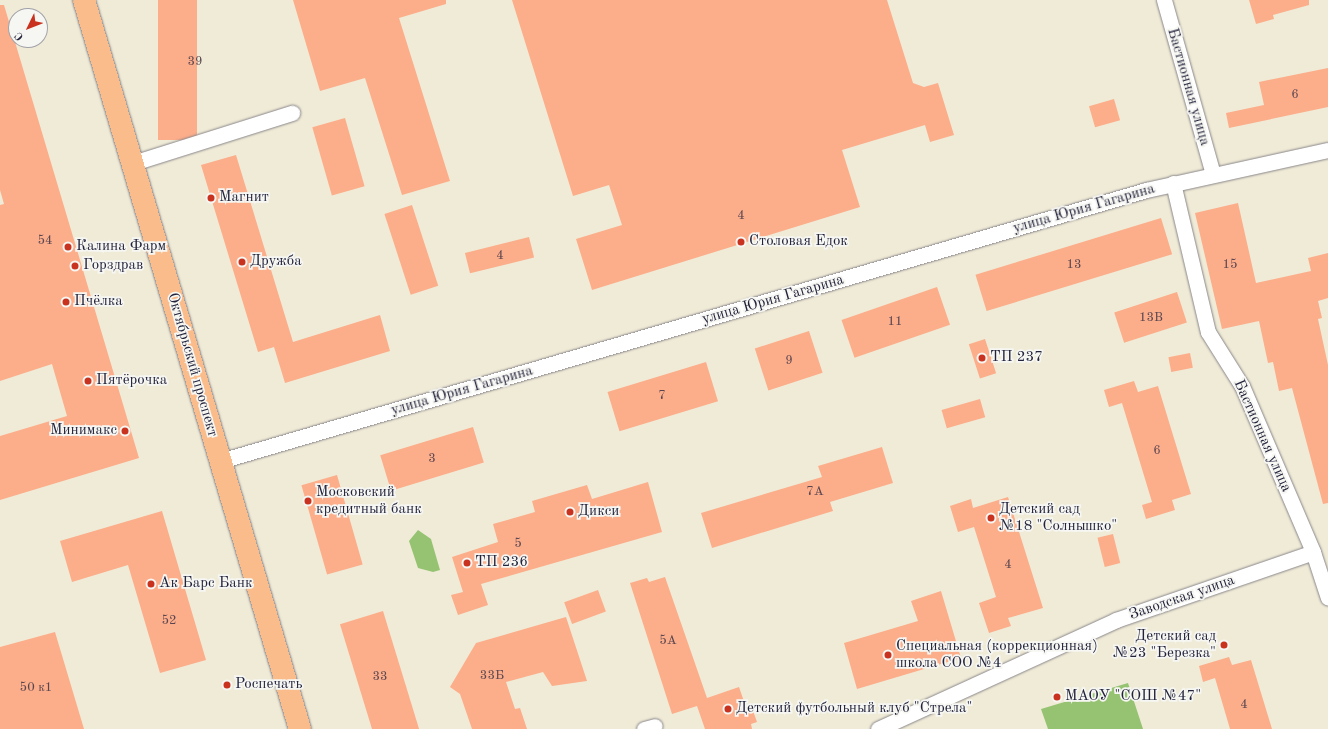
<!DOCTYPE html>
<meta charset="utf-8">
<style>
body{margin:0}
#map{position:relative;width:1328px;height:729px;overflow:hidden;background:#f0ebd7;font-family:"Old Standard TT",serif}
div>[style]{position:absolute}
.green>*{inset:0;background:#95c372}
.building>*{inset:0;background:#fcad8a;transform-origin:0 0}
.roads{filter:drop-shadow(0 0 1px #898689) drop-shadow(0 0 1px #898689)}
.street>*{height:15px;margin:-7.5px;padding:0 7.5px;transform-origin:7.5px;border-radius:7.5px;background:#fff}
.primary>*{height:22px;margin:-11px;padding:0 11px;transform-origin:11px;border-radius:11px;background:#fabc8b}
.dots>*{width:11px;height:11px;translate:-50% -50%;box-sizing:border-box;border:2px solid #f6f6f2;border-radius:50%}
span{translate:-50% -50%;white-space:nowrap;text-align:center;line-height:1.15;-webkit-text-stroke:3.5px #f6f6f2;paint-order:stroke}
.number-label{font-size:13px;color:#58454f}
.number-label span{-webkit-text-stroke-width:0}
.street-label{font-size:15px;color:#22223b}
.poi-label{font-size:15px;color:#22223b}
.left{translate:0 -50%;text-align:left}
.right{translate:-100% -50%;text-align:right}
.north{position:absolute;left:8px;top:8px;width:40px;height:40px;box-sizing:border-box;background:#f6f6f2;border:1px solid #a1a1a9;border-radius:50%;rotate:227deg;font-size:11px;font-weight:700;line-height:16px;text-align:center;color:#22223b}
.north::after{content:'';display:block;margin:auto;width:14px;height:18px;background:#c8321e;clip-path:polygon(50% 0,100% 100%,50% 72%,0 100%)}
</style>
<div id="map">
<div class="green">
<div style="clip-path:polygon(418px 530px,431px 539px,440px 570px,433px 572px,418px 568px,409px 541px)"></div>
<div style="clip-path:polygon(1128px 683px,1143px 729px,1048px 729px,1041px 709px)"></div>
</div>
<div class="building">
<div style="left:158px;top:0;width:39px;height:140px"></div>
<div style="clip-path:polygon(293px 0,446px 0,446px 4px,399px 18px,450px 181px,402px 195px,365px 78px,320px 91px)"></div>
<div style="clip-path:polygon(512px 0,887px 0,913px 83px,924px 87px,938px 83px,954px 135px,930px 142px,925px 125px,842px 150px,860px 207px,592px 290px,576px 239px,622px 225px,609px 185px,573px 196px)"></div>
<div style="clip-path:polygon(1249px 0,1309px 0,1309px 5px,1273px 15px,1274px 19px,1256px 24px)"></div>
<div style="clip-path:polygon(0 5px,4px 5px,139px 458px,0 500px,0 436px,67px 416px,52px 364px,0 381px,0 205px,4px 204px,0 190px)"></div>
<div style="clip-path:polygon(1328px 68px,1328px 107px,1229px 128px,1226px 113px,1264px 105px,1259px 82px)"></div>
<div style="left:1114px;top:99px;width:22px;height:26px;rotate:74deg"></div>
<div style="left:345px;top:118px;width:71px;height:34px;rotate:74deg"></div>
<div style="clip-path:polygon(236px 155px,293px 342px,380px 315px,390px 351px,285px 383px,274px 347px,258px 352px,201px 165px)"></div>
<div style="clip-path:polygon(1238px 203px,1256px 283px,1311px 271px,1308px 258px,1328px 253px,1328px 298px,1318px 301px,1322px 318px,1318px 319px,1328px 365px,1328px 503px,1323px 504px,1292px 388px,1279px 391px,1273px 362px,1268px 363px,1259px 321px,1222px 329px,1195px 213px)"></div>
<div style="left:412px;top:205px;width:85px;height:29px;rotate:72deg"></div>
<div style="left:1161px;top:218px;width:38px;height:194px;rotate:73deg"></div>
<div style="left:529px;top:237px;width:21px;height:66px;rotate:76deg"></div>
<div style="left:937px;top:287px;width:40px;height:101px;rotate:71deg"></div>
<div style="left:1177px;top:292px;width:32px;height:66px;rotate:72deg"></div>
<div style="left:809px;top:331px;width:44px;height:57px;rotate:72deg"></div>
<div style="left:985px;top:339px;width:36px;height:17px;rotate:72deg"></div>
<div style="left:1190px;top:353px;width:15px;height:22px;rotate:79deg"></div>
<div style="left:706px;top:362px;width:41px;height:103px;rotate:73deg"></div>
<div style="clip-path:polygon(1134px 381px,1138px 392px,1158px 386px,1191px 494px,1172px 500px,1175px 510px,1146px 519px,1142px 505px,1152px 502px,1122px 403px,1109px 407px,1104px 390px)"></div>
<div style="left:980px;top:399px;width:19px;height:40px;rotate:74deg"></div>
<div style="left:473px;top:427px;width:37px;height:97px;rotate:73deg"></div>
<div style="clip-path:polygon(882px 447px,893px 483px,830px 502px,833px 511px,712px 548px,701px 513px,822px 477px,818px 466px)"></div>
<div style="left:337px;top:475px;width:93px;height:37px;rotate:74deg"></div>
<div style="clip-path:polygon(648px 482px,662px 532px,481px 584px,488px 605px,458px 615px,451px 595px,463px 592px,452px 557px,498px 542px,493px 524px,535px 512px,532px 501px,587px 485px,592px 499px)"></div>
<div style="clip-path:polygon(1008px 497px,1043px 608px,1008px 618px,1011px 626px,989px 633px,979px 603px,996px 597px,974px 527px,958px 532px,950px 506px,971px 499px,973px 508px)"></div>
<div style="clip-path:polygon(162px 511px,206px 660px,160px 673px,128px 565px,72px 582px,60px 541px)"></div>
<div style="left:1113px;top:534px;width:30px;height:16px;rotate:76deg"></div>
<div style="clip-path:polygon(665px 577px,707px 698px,739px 687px,747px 710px,752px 708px,757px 722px,751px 724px,752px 729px,705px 729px,697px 706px,672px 714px,630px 583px,647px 578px,649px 582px)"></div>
<div style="left:598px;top:590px;width:23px;height:36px;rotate:70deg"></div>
<div style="clip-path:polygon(941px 591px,961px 658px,857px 689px,844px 643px,918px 621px,911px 601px)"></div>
<div style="left:383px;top:611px;width:124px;height:45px;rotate:73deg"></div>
<div style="clip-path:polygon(566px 617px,587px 681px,552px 686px,543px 672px,506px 682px,515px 709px,520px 708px,527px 729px,472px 729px,460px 694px,450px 687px,476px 643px)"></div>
<div style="clip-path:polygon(55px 632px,84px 729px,0 729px,0 647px)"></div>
<div style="clip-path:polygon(1229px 657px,1232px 665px,1251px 660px,1272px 729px,1230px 729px,1215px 678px,1203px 682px,1199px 666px)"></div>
</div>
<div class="roads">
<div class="street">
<div style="left:1164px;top:0;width:181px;rotate:74.3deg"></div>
<div style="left:133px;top:163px;width:167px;rotate:-17.5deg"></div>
<div style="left:1173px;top:183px;width:153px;rotate:76.8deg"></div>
<div style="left:1208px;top:332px;width:64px;rotate:57.8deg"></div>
<div style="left:1242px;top:386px;width:181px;rotate:66.8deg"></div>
<div style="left:1313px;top:552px;width:48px;rotate:71.9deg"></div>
<div style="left:220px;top:461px;width:965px;rotate:-16.31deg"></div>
<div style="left:1146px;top:190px;width:186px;rotate:-12.4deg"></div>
<div style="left:644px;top:729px;width:11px;rotate:-15deg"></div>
<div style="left:878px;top:729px;width:262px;rotate:-24.6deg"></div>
<div style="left:1116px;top:620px;width:208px;rotate:-19deg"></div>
</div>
<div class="primary">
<div style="left:84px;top:0;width:760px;rotate:73.5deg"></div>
</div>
</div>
<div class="dots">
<div style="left:211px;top:198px;background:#c8321e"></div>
<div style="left:741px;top:242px;background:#c8321e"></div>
<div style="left:68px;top:247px;background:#c8321e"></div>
<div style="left:242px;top:262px;background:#c8321e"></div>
<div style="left:75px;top:266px;background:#c8321e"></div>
<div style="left:66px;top:302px;background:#c8321e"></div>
<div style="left:982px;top:358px;background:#c8321e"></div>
<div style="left:88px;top:381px;background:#c8321e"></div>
<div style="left:125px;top:431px;background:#c8321e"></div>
<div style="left:308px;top:501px;background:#c8321e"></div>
<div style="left:570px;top:512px;background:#c8321e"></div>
<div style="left:991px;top:518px;background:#c8321e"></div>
<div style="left:467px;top:563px;background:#c8321e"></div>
<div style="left:151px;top:584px;background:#c8321e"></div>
<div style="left:1224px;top:645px;background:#c8321e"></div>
<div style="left:888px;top:655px;background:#c8321e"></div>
<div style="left:227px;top:685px;background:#c8321e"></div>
<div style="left:1057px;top:697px;background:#c8321e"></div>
<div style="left:728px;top:709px;background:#c8321e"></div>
</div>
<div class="number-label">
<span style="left:195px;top:62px">39</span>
<span style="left:1295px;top:95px">6</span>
<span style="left:741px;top:216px">4</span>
<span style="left:45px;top:241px">54</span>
<span style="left:500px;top:256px">4</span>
<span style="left:1074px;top:265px">13</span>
<span style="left:1230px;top:265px">15</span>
<span style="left:1151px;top:318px">13В</span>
<span style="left:895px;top:322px">11</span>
<span style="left:789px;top:361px">9</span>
<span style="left:662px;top:396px">7</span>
<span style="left:1157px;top:451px">6</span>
<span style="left:432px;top:459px">3</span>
<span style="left:815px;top:492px">7А</span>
<span style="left:518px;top:544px">5</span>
<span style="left:1008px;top:565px">4</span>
<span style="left:169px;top:621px">52</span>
<span style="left:668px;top:641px">5А</span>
<span style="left:492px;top:676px">33Б</span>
<span style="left:380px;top:677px">33</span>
<span style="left:36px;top:688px">50 к1</span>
<span style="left:1244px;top:705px">4</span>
</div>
<div class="street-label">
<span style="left:1188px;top:87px;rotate:74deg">Бастионная улица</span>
<span style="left:1084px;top:209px;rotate:-16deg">улица Юрия Гагарина</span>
<span style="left:773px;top:300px;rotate:-16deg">улица Юрия Гагарина</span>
<span style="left:192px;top:365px;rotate:74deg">Октябрьский проспект</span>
<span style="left:462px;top:391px;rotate:-16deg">улица Юрия Гагарина</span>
<span style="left:1262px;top:436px;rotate:66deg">Бастионная улица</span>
<span style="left:1182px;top:598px;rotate:-19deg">Заводская улица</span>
</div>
<div class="poi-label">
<span class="left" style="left:219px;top:198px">Магнит</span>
<span class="left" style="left:749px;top:242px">Столовая Едок</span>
<span class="left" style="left:76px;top:247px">Калина Фарм</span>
<span class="left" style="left:250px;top:262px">Дружба</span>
<span class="left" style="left:83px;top:266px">Горздрав</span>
<span class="left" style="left:74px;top:302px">Пчёлка</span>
<span class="left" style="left:990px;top:358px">ТП 237</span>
<span class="left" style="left:96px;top:381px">Пятёрочка</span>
<span class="right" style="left:117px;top:431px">Минимакс</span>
<span class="left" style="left:316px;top:501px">Московский<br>кредитный банк</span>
<span class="left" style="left:999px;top:518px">Детский сад<br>№18 "Солнышко"</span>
<span class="left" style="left:578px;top:512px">Дикси</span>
<span class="left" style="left:475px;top:563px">ТП 236</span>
<span class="left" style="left:159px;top:584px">Ак Барс Банк</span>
<span class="right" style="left:1216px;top:645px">Детский сад<br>№23 "Березка"</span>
<span class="left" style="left:896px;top:655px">Специальная (коррекционная)<br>школа СОО №4</span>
<span class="left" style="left:235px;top:685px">Роспечать</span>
<span class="left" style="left:1065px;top:697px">МАОУ "СОШ №47"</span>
<span class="left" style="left:736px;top:709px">Детский футбольный клуб "Стрела"</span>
</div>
<div class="north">С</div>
</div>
